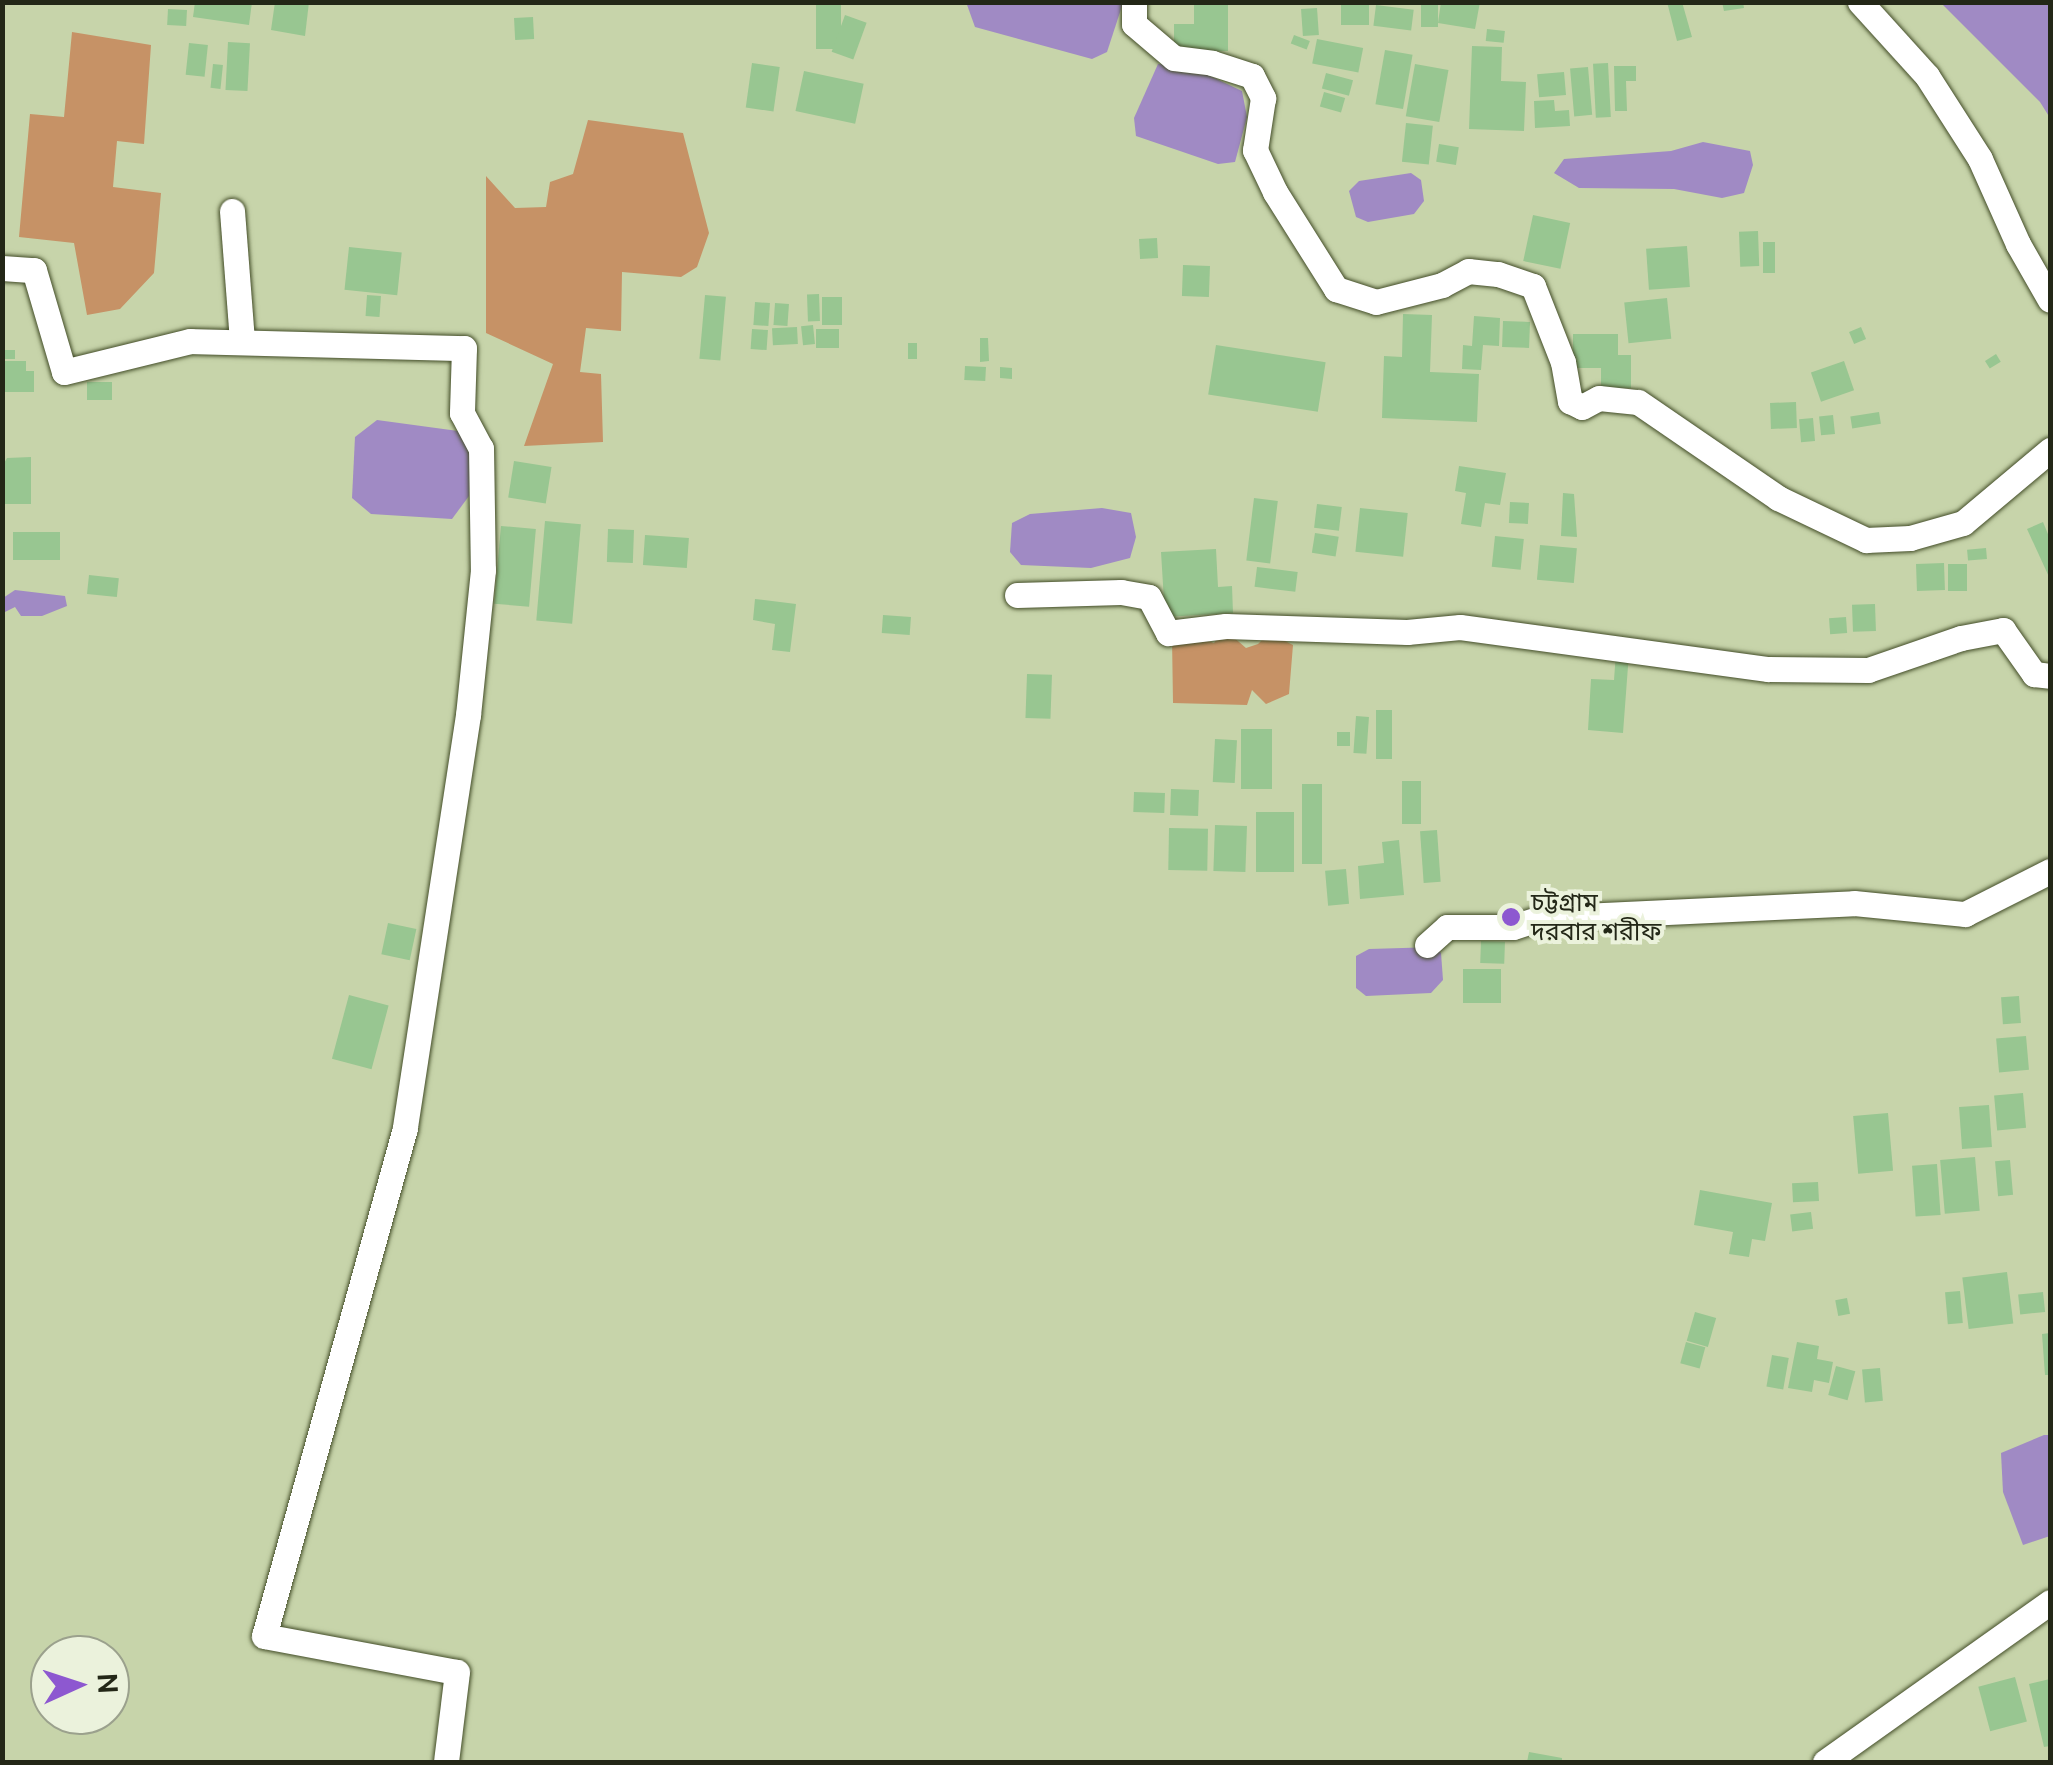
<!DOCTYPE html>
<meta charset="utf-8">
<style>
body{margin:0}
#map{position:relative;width:2053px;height:1765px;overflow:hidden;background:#c7d4aa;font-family:Ubuntu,"Noto Sans Bengali",sans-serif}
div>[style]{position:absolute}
.green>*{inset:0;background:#c69266}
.water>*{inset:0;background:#a08ac4}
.building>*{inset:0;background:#98c691;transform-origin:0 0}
.roads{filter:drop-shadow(0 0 2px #434d28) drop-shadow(0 0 2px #434d28)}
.minor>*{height:25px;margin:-12.5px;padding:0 12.5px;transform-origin:12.5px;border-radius:12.5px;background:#fff}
.dots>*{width:28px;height:28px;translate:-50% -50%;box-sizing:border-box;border:5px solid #ebf2dc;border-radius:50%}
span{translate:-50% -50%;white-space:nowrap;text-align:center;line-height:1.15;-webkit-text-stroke:8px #ebf2dc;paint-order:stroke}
.poi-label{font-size:25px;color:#232717}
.left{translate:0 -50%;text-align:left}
.frame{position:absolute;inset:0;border:5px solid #232717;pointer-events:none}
.north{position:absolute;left:30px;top:1635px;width:100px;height:100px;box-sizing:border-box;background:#ebf2dc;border:2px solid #9ba18d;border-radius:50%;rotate:87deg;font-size:28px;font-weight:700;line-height:40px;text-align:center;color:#232717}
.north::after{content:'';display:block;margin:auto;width:35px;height:45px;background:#8d58d0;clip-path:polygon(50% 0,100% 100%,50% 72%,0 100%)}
</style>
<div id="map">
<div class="green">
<div style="clip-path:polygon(72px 32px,151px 45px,144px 144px,117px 141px,113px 187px,161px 193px,154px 273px,120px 309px,87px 315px,74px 243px,19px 237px,30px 114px,64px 117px)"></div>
<div style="clip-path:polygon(588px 120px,683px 133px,709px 233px,697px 267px,681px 277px,622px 272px,621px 331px,586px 328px,580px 372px,601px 374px,603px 442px,524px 446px,553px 364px,486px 333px,486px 176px,515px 208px,546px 207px,550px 182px,573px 174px)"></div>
<div style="clip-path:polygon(1224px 629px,1246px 648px,1258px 644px,1269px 633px,1293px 645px,1289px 694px,1266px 704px,1252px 690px,1247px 705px,1173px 703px,1172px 638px,1196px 637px,1214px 643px)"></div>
</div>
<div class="water">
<div style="clip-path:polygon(966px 2px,1123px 3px,1107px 52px,1092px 59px,975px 27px)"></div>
<div style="clip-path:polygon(1941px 3px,2050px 3px,2050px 118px,2040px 102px)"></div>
<div style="clip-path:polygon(1158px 64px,1187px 65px,1242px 91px,1247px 117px,1235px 162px,1218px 164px,1136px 136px,1134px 118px)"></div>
<div style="clip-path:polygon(1703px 142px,1750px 151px,1753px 165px,1744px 193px,1722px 198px,1674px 189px,1579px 188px,1554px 173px,1564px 159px,1671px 151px)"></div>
<div style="clip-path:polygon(1411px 173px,1421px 180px,1424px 201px,1414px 214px,1368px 222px,1356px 217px,1349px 191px,1359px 181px)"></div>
<div style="clip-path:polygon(377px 420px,458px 431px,472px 448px,469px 496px,452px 519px,371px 514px,352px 498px,355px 437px)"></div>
<div style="clip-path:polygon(1102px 508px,1131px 513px,1136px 537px,1130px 558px,1091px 568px,1021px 565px,1010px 552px,1012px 523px,1030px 514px)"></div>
<div style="clip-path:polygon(15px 590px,65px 596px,67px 606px,42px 616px,21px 616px,15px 607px,3px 613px,3px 598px)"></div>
<div style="clip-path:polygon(1436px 947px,1441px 953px,1443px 980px,1431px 993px,1366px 996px,1356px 988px,1356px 956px,1369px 949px)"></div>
<div style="clip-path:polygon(2044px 1435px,2050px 1435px,2050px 1536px,2023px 1545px,2003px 1492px,2001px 1453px)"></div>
</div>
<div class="building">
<div style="clip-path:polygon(195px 2px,252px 2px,249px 25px,193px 17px)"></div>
<div style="clip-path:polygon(275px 2px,309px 2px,305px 36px,271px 30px)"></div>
<div style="left:816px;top:2px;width:25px;height:47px"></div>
<div style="clip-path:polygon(1194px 2px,1228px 2px,1228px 51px,1174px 52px,1174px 24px,1194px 24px)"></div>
<div style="left:1341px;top:2px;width:28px;height:23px"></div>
<div style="left:1421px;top:2px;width:17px;height:25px"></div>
<div style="clip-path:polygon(1441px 2px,1480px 2px,1475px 29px,1438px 23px)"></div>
<div style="clip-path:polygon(1667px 2px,1682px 2px,1692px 37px,1677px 41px)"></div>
<div style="clip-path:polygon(1722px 2px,1743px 2px,1744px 8px,1724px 11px)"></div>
<div style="left:1376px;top:5px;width:38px;height:21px;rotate:7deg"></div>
<div style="left:1317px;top:8px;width:27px;height:16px;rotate:86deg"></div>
<div style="left:168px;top:9px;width:19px;height:16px;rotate:3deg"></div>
<div style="left:845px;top:15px;width:23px;height:39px;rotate:20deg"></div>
<div style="left:533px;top:17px;width:22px;height:19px;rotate:87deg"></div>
<div style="left:1487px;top:29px;width:18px;height:12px;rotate:6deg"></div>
<div style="left:1294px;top:35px;width:17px;height:9px;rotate:21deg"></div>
<div style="left:1317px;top:39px;width:47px;height:25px;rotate:11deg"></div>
<div style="left:228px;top:42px;width:22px;height:48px;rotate:3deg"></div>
<div style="left:189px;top:43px;width:19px;height:32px;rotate:6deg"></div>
<div style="clip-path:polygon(1472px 46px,1502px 47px,1501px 81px,1526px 82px,1524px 131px,1469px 129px)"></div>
<div style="left:1385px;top:50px;width:28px;height:55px;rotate:10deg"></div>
<div style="left:752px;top:63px;width:28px;height:45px;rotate:8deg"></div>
<div style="left:1608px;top:63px;width:54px;height:15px;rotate:87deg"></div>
<div style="left:213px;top:64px;width:10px;height:24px;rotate:6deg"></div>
<div style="left:1415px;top:64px;width:34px;height:53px;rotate:10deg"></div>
<div style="clip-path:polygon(1614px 66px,1636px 66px,1636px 81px,1626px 81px,1627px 111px,1615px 111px)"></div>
<div style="left:1588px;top:67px;width:48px;height:18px;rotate:85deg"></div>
<div style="left:804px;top:71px;width:61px;height:41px;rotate:12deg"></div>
<div style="left:1564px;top:72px;width:23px;height:27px;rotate:85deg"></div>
<div style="left:1326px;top:73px;width:28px;height:16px;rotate:15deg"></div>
<div style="left:1324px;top:92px;width:22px;height:15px;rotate:16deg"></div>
<div style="clip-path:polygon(1554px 100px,1555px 111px,1569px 110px,1570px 126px,1535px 128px,1534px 101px)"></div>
<div style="left:1406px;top:123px;width:27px;height:39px;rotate:6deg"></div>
<div style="left:1439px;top:144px;width:20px;height:18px;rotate:9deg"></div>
<div style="left:1533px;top:215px;width:38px;height:47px;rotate:12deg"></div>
<div style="left:1758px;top:231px;width:35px;height:19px;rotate:88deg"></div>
<div style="left:1157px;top:238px;width:20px;height:18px;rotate:87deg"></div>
<div style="left:1763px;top:242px;width:12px;height:31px"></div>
<div style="left:1687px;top:246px;width:41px;height:41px;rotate:86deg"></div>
<div style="left:349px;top:247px;width:53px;height:43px;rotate:6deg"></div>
<div style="left:1183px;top:265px;width:27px;height:31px;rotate:2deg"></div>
<div style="left:819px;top:294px;width:27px;height:12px;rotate:88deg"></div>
<div style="left:367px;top:295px;width:14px;height:21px;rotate:4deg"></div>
<div style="left:705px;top:295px;width:21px;height:64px;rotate:5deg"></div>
<div style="left:842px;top:297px;width:28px;height:20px;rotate:90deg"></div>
<div style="left:1667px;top:298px;width:41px;height:43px;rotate:84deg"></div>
<div style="left:755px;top:302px;width:15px;height:23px;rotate:4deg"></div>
<div style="left:775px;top:303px;width:14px;height:22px;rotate:4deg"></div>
<div style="clip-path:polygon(1403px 314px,1432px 315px,1430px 372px,1479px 374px,1477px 422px,1382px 418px,1384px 356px,1402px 357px)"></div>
<div style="clip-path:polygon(1474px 316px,1500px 318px,1499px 346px,1483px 345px,1481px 370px,1462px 369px,1463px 345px,1472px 346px)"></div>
<div style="left:1503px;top:321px;width:27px;height:26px;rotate:2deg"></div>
<div style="left:813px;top:325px;width:19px;height:12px;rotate:84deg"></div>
<div style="left:797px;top:327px;width:17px;height:25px;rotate:87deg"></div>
<div style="left:1861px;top:327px;width:13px;height:13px;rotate:67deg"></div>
<div style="left:752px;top:329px;width:16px;height:20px;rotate:4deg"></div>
<div style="left:816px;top:329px;width:23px;height:19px"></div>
<div style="clip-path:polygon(1573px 334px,1618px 334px,1618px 355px,1631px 355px,1631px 388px,1601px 388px,1601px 368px,1573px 368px)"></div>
<div style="clip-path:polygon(980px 338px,988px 338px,989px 361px,980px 362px)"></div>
<div style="left:908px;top:343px;width:9px;height:16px"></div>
<div style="left:1216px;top:345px;width:111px;height:50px;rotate:9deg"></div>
<div style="left:2px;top:350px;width:13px;height:9px"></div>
<div style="left:1996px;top:354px;width:9px;height:13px;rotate:58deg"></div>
<div style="clip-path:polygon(2px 361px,26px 361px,26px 371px,34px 371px,34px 392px,2px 392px)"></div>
<div style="left:1844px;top:361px;width:31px;height:35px;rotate:71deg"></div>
<div style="left:965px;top:366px;width:21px;height:14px;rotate:3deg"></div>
<div style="clip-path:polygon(1000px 367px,1012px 368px,1012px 379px,1000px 378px)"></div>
<div style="left:87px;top:382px;width:25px;height:18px"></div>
<div style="left:1796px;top:402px;width:26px;height:26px;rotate:88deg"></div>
<div style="left:1879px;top:412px;width:12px;height:29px;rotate:81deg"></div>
<div style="left:1833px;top:415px;width:19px;height:14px;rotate:84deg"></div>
<div style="left:1813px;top:418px;width:23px;height:14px;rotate:85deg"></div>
<div style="clip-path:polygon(31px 457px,31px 504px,2px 504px,2px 467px,7px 458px)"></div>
<div style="left:514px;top:461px;width:38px;height:37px;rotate:9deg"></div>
<div style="clip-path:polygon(1459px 466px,1506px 473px,1500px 505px,1485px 503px,1481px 527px,1461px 524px,1466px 493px,1455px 491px)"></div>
<div style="clip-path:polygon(1563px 493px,1574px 494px,1577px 537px,1561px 536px)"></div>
<div style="left:1254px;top:498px;width:24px;height:63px;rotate:7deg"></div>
<div style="left:1510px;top:502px;width:19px;height:21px;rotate:3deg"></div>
<div style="left:1317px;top:504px;width:25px;height:24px;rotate:7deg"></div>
<div style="left:1360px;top:508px;width:48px;height:44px;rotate:6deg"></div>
<div style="left:545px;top:521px;width:36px;height:100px;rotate:5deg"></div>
<div style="clip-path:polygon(2043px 522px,2050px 539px,2050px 579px,2027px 529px)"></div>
<div style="left:501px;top:526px;width:35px;height:78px;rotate:5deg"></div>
<div style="left:608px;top:529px;width:26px;height:33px;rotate:2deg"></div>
<div style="left:13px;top:532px;width:47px;height:28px"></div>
<div style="left:1315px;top:533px;width:24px;height:20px;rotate:9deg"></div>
<div style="left:645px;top:535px;width:44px;height:30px;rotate:4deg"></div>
<div style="left:1495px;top:536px;width:29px;height:31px;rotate:6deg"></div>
<div style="left:1540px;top:545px;width:37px;height:35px;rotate:5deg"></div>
<div style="left:1986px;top:548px;width:11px;height:19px;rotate:85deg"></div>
<div style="clip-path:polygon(1216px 549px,1218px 587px,1232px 586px,1233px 613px,1165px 617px,1161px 552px)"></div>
<div style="left:1944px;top:563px;width:27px;height:28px;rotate:88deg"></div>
<div style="left:1948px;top:564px;width:19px;height:27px"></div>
<div style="left:1257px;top:567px;width:41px;height:20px;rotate:7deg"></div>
<div style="left:89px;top:575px;width:30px;height:19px;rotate:6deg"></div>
<div style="clip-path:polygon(755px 599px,796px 604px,790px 652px,772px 650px,775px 624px,753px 620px)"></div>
<div style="left:1875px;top:604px;width:27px;height:23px;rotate:88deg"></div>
<div style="left:883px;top:615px;width:28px;height:18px;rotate:4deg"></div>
<div style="left:1846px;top:617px;width:16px;height:17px;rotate:86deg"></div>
<div style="clip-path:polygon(1616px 652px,1629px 653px,1623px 733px,1588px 730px,1591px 679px,1614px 680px)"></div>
<div style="left:1027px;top:674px;width:25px;height:44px;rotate:2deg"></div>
<div style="left:1376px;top:710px;width:16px;height:49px"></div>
<div style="left:1356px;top:716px;width:13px;height:37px;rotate:4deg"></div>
<div style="left:1241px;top:729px;width:31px;height:60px"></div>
<div style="left:1337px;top:732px;width:13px;height:14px"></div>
<div style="left:1215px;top:739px;width:22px;height:43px;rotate:3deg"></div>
<div style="left:1402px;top:781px;width:19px;height:43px"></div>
<div style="left:1302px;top:784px;width:20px;height:80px"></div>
<div style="left:1171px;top:789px;width:28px;height:26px;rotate:2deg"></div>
<div style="left:1134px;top:792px;width:31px;height:20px;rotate:2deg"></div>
<div style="left:1256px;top:812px;width:38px;height:60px"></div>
<div style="left:1215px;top:825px;width:32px;height:46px;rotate:2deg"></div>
<div style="left:1169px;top:828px;width:39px;height:42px;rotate:1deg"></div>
<div style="left:1437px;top:830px;width:52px;height:17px;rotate:86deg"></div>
<div style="clip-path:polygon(1399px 840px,1404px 895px,1360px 899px,1358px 866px,1384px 863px,1382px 842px)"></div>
<div style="left:1346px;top:869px;width:35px;height:21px;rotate:85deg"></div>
<div style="left:388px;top:923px;width:29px;height:32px;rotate:12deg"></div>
<div style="left:1481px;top:941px;width:24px;height:22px;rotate:2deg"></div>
<div style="left:1463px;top:969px;width:38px;height:34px"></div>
<div style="left:349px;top:995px;width:41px;height:66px;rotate:15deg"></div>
<div style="left:2019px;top:996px;width:27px;height:18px;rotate:86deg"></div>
<div style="left:2026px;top:1036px;width:34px;height:30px;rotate:85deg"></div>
<div style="left:2023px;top:1093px;width:35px;height:29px;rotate:85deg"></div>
<div style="left:1989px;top:1105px;width:42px;height:30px;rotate:86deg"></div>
<div style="left:1888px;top:1113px;width:58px;height:35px;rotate:85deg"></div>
<div style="left:1975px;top:1157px;width:54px;height:35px;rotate:85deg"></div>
<div style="left:2010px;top:1160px;width:35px;height:15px;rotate:85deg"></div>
<div style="left:1937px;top:1164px;width:51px;height:25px;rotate:86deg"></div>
<div style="left:1818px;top:1182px;width:19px;height:26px;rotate:87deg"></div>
<div style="clip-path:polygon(1700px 1190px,1772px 1203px,1765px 1241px,1752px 1239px,1749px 1257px,1729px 1254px,1733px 1232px,1694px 1225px)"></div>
<div style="left:1811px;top:1212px;width:17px;height:21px;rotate:83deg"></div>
<div style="left:2007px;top:1272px;width:52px;height:45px;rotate:83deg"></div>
<div style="left:1960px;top:1291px;width:32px;height:15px;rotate:85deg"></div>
<div style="left:2043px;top:1292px;width:20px;height:25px;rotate:84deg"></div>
<div style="left:1847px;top:1298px;width:16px;height:12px;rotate:79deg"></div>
<div style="left:1695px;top:1312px;width:22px;height:30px;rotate:16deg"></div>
<div style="clip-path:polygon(2050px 1333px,2050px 1375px,2045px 1375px,2042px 1334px)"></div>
<div style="left:1686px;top:1342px;width:20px;height:22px;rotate:15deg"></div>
<div style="clip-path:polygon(1797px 1342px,1819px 1346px,1817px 1359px,1833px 1362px,1829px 1383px,1814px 1380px,1812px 1392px,1788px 1388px)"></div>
<div style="left:1772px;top:1355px;width:17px;height:32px;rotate:10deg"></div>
<div style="left:1836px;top:1366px;width:20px;height:30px;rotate:15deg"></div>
<div style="left:1880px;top:1368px;width:33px;height:18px;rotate:85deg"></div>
<div style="left:2015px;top:1677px;width:46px;height:38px;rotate:75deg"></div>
<div style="clip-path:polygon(2050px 1679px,2050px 1746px,2044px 1747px,2029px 1684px)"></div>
<div style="clip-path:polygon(1529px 1752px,1562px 1758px,1562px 1762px,1527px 1762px)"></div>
</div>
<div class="roads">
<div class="minor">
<div style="left:1134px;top:2px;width:22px;rotate:90deg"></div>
<div style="left:1134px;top:24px;width:52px;rotate:40.4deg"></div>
<div style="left:1174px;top:58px;width:38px;rotate:7deg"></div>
<div style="left:1212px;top:63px;width:42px;rotate:18deg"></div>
<div style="left:1252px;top:76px;width:25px;rotate:63deg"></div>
<div style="left:1263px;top:98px;width:53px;rotate:98.7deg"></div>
<div style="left:1255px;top:150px;width:47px;rotate:64.5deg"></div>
<div style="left:1275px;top:192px;width:115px;rotate:57.8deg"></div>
<div style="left:1336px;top:289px;width:42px;rotate:18deg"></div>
<div style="left:1376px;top:302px;width:68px;rotate:-14.4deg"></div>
<div style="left:1442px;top:285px;width:30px;rotate:-28deg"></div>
<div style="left:1468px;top:271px;width:30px;rotate:6deg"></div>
<div style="left:1498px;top:274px;width:37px;rotate:19deg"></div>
<div style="left:1533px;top:286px;width:82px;rotate:68.5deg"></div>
<div style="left:1563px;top:362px;width:40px;rotate:80deg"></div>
<div style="left:1570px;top:401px;width:13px;rotate:27deg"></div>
<div style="left:1582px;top:407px;width:19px;rotate:-28deg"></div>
<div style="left:1599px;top:398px;width:39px;rotate:6deg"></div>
<div style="left:1638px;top:402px;width:170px;rotate:34.4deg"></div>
<div style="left:1778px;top:498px;width:98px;rotate:25.5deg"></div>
<div style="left:1866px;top:540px;width:44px;rotate:-2.6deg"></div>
<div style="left:1910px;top:538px;width:55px;rotate:-15.8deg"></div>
<div style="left:1963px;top:523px;width:114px;rotate:-40deg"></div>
<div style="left:1860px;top:2px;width:100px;rotate:47.8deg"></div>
<div style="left:1927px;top:76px;width:98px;rotate:57.4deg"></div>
<div style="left:1980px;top:159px;width:93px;rotate:65.9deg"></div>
<div style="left:2018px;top:244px;width:64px;rotate:60.3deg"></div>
<div style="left:232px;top:211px;width:130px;rotate:85.6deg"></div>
<div style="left:2px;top:268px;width:32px;rotate:4deg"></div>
<div style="left:34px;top:270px;width:106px;rotate:73.6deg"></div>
<div style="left:64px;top:372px;width:130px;rotate:-13.8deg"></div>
<div style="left:190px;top:341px;width:274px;rotate:1.5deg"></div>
<div style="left:464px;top:348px;width:65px;rotate:91.8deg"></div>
<div style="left:462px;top:413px;width:40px;rotate:62deg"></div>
<div style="left:481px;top:448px;width:122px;rotate:89.1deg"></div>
<div style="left:483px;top:570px;width:146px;rotate:95.9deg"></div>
<div style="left:468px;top:715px;width:418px;rotate:98.7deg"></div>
<div style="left:405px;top:1128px;width:527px;rotate:105.51deg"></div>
<div style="left:264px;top:1636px;width:196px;rotate:10.6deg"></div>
<div style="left:457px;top:1672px;width:91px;rotate:97deg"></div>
<div style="left:1017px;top:595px;width:104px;rotate:-1.7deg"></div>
<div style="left:1121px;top:592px;width:28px;rotate:10deg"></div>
<div style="left:1149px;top:597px;width:41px;rotate:62.2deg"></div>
<div style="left:1168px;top:633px;width:58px;rotate:-6.9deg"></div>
<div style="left:1226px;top:626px;width:181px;rotate:1.9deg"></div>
<div style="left:1407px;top:632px;width:53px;rotate:-5.4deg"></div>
<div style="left:1460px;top:627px;width:311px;rotate:7.8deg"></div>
<div style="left:1768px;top:669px;width:100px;rotate:0.6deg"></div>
<div style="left:1868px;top:670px;width:98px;rotate:-19deg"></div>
<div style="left:1961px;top:638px;width:43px;rotate:-10.8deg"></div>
<div style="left:2003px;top:630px;width:54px;rotate:54.8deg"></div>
<div style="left:2034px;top:674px;width:16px;rotate:7deg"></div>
<div style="left:1427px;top:945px;width:27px;rotate:-42deg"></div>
<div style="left:1447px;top:927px;width:66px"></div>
<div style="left:1513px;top:927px;width:28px;rotate:-18deg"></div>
<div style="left:1540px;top:918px;width:314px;rotate:-2.7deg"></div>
<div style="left:1854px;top:903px;width:112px;rotate:5.7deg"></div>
<div style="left:1965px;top:914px;width:95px;rotate:-26.8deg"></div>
<div style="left:1825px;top:1762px;width:276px;rotate:-35.4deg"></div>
</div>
</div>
<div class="dots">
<div style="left:1511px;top:917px;background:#8d58d0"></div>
</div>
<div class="poi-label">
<span class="left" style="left:1531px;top:917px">চট্টগ্রাম<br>দরবার শরীফ</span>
</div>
<div class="frame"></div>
<div class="north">N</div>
</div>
